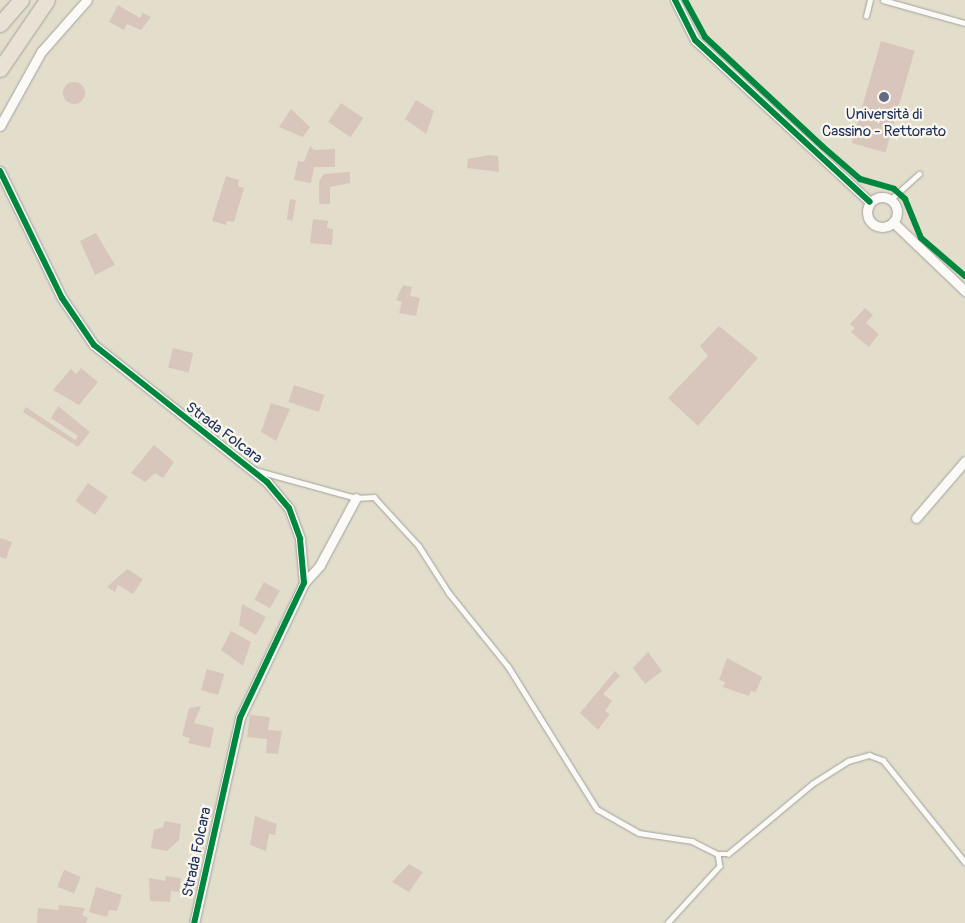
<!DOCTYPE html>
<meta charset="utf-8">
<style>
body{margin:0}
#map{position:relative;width:965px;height:923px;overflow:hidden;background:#e3decc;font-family:Pangolin,sans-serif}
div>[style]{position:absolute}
.building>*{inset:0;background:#d8c5bc;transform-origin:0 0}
.round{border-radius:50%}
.roads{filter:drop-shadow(0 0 1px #a2a29e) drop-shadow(0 0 1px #a2a29e)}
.lane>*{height:4.5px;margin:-2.25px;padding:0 2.25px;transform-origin:2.25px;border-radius:2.25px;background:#fbfaf7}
.street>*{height:9px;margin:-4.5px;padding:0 4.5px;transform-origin:4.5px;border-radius:4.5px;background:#fbfaf7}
.street>.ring{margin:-4.5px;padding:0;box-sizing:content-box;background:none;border:9px solid #fbfaf7;border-radius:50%}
.highway>*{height:15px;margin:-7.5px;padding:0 7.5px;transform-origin:7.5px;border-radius:7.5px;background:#e8e1d4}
.cycleway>*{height:6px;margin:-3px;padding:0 3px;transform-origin:3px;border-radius:3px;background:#00873e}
.dots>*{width:14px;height:14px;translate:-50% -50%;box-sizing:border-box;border:2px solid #fbf7ec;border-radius:50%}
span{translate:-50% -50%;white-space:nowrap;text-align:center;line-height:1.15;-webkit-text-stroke:4.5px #fbf7ec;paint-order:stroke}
.poi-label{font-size:15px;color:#1b2f5e}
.street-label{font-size:15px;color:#1b2f5e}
</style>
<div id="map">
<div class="building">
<div style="clip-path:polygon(118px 5px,140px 18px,143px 13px,151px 17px,141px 30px,127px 24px,124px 30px,109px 22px)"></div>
<div style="left:881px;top:41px;width:35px;height:106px;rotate:16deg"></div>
<div class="round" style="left:63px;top:82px;width:22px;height:22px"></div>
<div style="clip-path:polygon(416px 100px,434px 111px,426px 134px,405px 119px)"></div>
<div style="left:341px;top:103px;width:27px;height:23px;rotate:34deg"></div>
<div style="clip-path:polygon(291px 109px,310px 127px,303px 137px,279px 127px)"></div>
<div style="clip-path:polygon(310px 146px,314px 150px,335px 149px,335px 167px,314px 167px,311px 183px,294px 180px,298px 161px,304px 162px)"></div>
<div style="clip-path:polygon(489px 155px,498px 156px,499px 172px,467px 168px,468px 159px)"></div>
<div style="clip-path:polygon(350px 172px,350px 183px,330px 187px,330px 204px,319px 204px,319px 181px,324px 174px)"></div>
<div style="clip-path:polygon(226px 176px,239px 180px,238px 186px,244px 188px,234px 222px,227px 221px,226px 225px,212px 221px)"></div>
<div style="left:290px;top:199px;width:6px;height:21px;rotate:9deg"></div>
<div style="clip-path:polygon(313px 219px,328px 221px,327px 228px,333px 229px,332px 245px,310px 243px)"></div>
<div style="clip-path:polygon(96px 233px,115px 265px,95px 275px,80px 241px)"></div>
<div style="clip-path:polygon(403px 285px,412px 287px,410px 296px,420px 298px,416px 316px,399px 313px,402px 302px,396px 300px)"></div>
<div style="clip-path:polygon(865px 308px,873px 315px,866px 323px,879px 334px,869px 347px,851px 332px,855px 328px,850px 324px)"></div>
<div style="clip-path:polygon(719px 326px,758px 358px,698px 426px,668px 398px,708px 356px,700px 346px)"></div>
<div style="left:173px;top:348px;width:21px;height:20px;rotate:14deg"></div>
<div style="clip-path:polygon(81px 368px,98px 382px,79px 405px,53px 390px,71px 369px,76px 374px)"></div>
<div style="left:294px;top:385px;width:32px;height:18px;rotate:18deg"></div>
<div style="clip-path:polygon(271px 403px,290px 409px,276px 441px,261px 432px)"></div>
<div style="clip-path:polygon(58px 406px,90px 432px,78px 447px,23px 412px,26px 407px,75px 440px,78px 436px,51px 418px)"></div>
<div style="clip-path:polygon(154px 445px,174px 462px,163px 478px,155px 473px,145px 482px,131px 473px)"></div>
<div style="left:88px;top:483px;width:24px;height:22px;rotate:35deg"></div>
<div style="clip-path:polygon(0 538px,12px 542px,6px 559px,0 557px)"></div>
<div style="clip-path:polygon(127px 569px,143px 579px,133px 594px,118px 585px,115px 592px,107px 587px)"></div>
<div style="left:264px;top:582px;width:18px;height:20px;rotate:29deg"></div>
<div style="clip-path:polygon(242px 604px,266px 617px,256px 635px,239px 625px)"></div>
<div style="clip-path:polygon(231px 631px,251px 642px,243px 666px,221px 650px)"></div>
<div style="clip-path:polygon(648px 652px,662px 671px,645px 684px,633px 668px)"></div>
<div style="clip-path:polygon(727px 658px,762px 677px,756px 692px,751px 691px,749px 696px,723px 687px,725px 682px,719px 680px)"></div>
<div style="left:207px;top:669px;width:18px;height:22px;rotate:16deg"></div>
<div style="clip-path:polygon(615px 671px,620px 676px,603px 694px,612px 701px,605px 711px,610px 714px,598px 730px,580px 713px)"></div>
<div style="clip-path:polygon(201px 706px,194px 723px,214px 728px,210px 748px,188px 743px,190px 738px,182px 736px,189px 708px)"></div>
<div style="clip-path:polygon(250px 715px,270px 717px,268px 730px,282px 731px,278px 754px,266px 753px,267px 739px,247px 737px)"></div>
<div style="clip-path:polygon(255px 816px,277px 824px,275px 835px,269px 834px,266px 851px,250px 845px)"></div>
<div style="clip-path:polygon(165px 821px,181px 824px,179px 840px,167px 851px,151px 848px,154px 830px,163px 827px)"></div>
<div style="clip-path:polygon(409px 864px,423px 872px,409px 892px,392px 882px)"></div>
<div style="left:64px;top:870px;width:18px;height:18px;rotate:22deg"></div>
<div style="clip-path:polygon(166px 876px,181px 878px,179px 892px,171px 891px,170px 902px,150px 901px,149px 878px,165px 881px)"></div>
<div style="clip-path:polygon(96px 887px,122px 895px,117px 911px,109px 910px,107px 917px,89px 912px)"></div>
<div style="clip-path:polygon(59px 905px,85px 908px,82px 915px,88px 918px,86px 923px,37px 923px,38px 908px,58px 910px)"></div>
</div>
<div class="roads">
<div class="lane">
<div style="left:883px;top:0;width:85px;rotate:15.7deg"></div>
<div style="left:866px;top:16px;width:16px;rotate:-76deg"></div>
<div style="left:890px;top:200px;width:39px;rotate:-42deg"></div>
<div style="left:255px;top:470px;width:105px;rotate:15.5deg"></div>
<div style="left:356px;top:498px;width:18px;rotate:-3deg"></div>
<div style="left:374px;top:497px;width:67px;rotate:47.4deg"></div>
<div style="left:419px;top:546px;width:56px;rotate:57.4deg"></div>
<div style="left:449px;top:593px;width:94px;rotate:51.1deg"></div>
<div style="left:508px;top:666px;width:168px;rotate:58.1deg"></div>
<div style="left:597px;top:809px;width:48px;rotate:29.7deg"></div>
<div style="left:639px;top:833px;width:54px;rotate:8.6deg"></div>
<div style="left:692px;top:841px;width:29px;rotate:27deg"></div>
<div style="left:718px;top:854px;width:12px;rotate:81deg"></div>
<div style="left:720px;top:866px;width:77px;rotate:132.4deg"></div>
<div style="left:718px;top:854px;width:10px"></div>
<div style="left:728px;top:854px;width:109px;rotate:-39.8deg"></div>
<div style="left:812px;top:784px;width:43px;rotate:-32.6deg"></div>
<div style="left:848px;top:761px;width:22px;rotate:-16deg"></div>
<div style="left:869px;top:755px;width:15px;rotate:20deg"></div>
<div style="left:883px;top:760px;width:131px;rotate:51.2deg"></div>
</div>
<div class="street">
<div style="left:675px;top:0;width:45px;rotate:63.4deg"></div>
<div style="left:695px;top:40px;width:238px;rotate:42.8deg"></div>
<div style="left:0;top:126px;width:85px;rotate:-61deg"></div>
<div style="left:41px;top:52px;width:69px;rotate:-48.5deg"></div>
<div style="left:0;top:171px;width:141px;rotate:64deg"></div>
<div style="left:62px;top:298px;width:57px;rotate:55.8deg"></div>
<div style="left:94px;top:345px;width:221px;rotate:38.4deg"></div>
<div style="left:267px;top:482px;width:34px;rotate:50deg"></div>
<div style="left:289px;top:508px;width:33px;rotate:70deg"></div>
<div style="left:300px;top:539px;width:44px;rotate:84.8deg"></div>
<div style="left:304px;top:583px;width:149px;rotate:115.4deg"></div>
<div style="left:240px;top:718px;width:210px;rotate:102.6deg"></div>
<div class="ring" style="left:867px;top:197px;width:21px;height:21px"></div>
<div style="left:893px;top:222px;width:100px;rotate:43.8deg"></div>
<div style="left:916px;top:518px;width:75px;rotate:-49.3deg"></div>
<div style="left:304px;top:583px;width:24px;rotate:-48deg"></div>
<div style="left:320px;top:565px;width:76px;rotate:-61.8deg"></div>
</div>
<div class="highway">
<div style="left:0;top:24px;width:32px;rotate:-49deg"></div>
<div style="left:0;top:69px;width:83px;rotate:-55.7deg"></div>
</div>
</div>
<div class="cycleway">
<div style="left:675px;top:0;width:45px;rotate:63.4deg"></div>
<div style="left:695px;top:40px;width:238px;rotate:42.8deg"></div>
<div style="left:685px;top:0;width:42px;rotate:61.6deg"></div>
<div style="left:705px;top:37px;width:161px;rotate:43deg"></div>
<div style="left:823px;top:147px;width:49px;rotate:40.9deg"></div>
<div style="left:860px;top:179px;width:35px;rotate:16deg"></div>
<div style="left:894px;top:189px;width:15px;rotate:42deg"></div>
<div style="left:905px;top:199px;width:42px;rotate:67.7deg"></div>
<div style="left:921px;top:238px;width:58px;rotate:40.8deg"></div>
<div style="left:0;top:171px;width:141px;rotate:64deg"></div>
<div style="left:62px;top:298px;width:57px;rotate:55.8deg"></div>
<div style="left:94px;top:345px;width:221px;rotate:38.4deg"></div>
<div style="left:267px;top:482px;width:34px;rotate:50deg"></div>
<div style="left:289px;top:508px;width:33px;rotate:70deg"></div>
<div style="left:300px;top:539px;width:44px;rotate:84.8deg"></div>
<div style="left:304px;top:583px;width:149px;rotate:115.4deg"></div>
<div style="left:240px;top:718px;width:210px;rotate:102.6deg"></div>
</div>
<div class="dots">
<div style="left:884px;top:97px;background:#616c84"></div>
</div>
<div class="poi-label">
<span style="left:884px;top:123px">Università di<br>Cassino - Rettorato</span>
</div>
<div class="street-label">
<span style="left:224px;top:433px;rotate:37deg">Strada Folcara</span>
<span style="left:197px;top:852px;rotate:-78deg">Strada Folcara</span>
</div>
</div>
